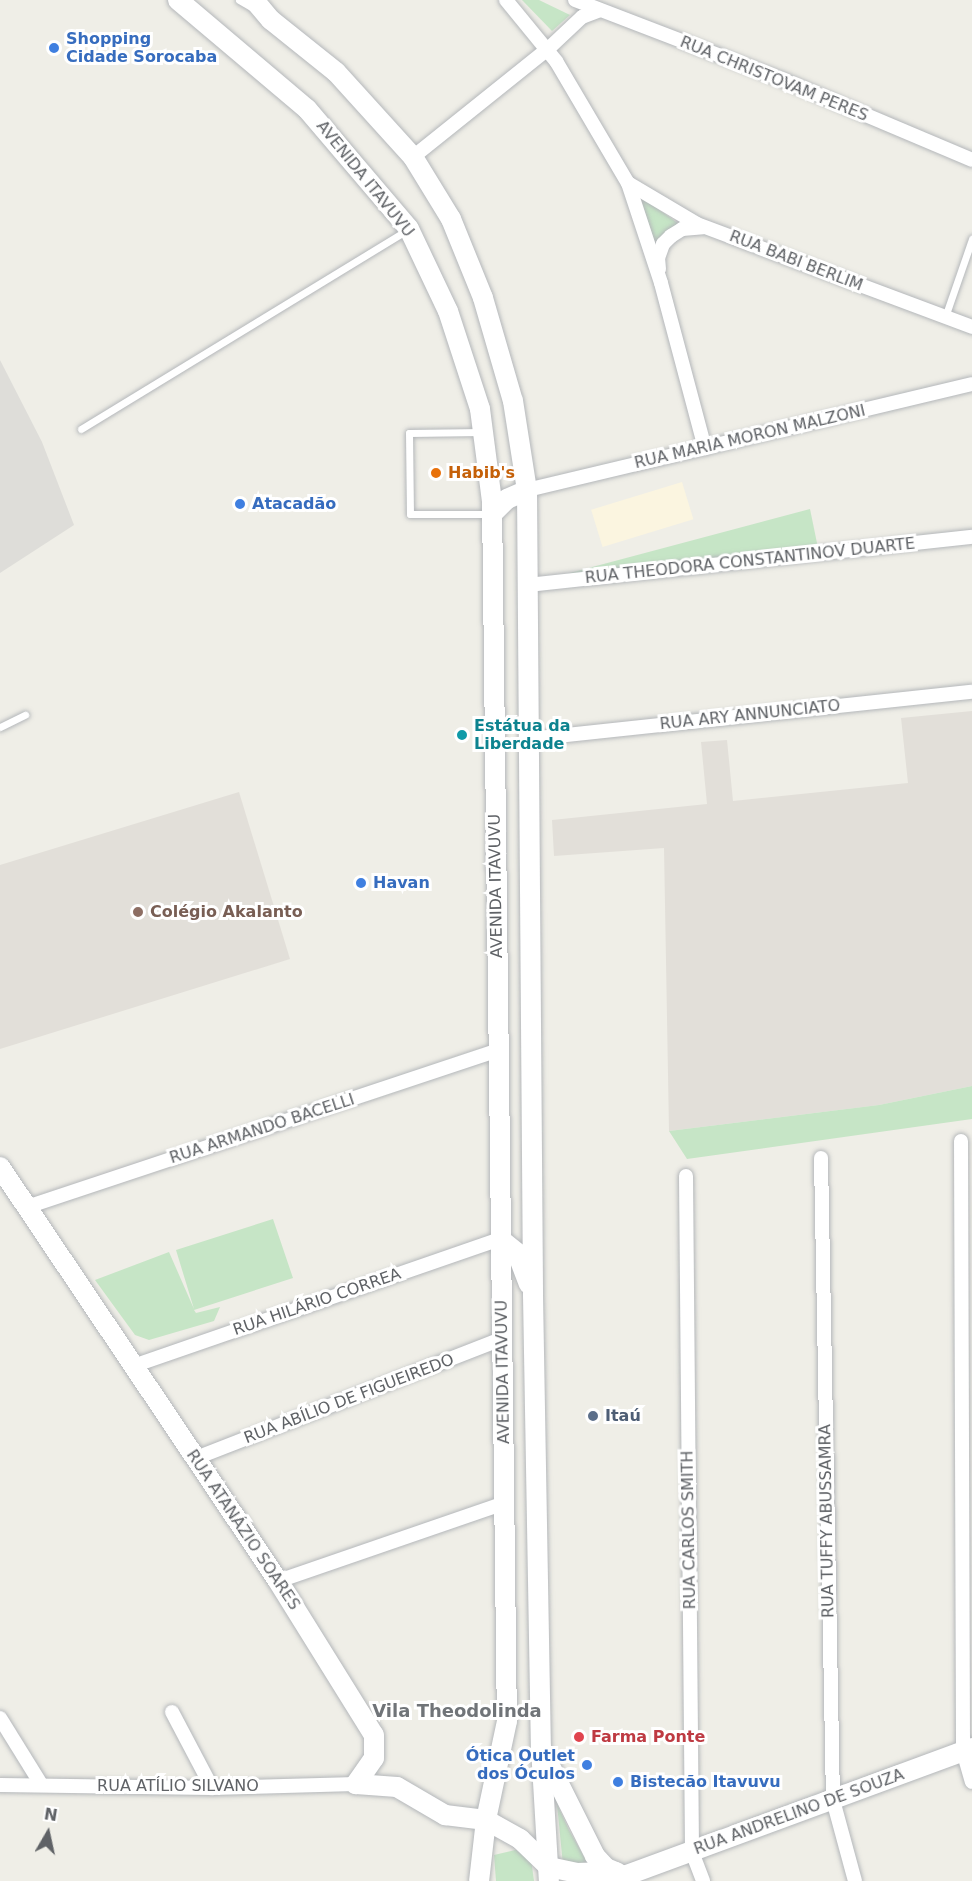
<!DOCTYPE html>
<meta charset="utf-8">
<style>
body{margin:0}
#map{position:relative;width:972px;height:1881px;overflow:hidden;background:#efeee7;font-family:"DejaVu Sans",sans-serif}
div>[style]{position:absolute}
.commercial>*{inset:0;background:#fbf5e0;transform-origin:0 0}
.industrial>*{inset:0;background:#deddd9}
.education>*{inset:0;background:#e2dfd9}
.green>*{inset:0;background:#c6e5c6}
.roads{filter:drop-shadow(0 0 2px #b4b7ba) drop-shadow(0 0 2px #b4b7ba)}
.lane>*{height:7px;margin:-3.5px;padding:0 3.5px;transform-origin:3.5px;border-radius:3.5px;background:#fff}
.street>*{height:14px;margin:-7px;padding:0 7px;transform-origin:7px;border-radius:7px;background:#fff}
.secondary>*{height:20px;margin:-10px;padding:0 10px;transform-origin:10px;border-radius:10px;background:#fff}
.dots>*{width:16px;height:16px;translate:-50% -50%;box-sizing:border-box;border:3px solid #fff;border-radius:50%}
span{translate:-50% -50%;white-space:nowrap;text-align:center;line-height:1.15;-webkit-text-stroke:6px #fff;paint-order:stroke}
.shop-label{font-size:16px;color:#366cbe;font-weight:700}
.left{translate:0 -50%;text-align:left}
.right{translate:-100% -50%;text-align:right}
.street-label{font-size:16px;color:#5f6266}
.food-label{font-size:16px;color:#c56008;font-weight:700}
.culture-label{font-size:16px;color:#0d838f;font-weight:700}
.education-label{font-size:16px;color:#785e54;font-weight:700}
.service-label{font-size:16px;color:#4e5e75;font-weight:700}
.health-label{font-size:16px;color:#be3a42;font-weight:700}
.neighbourhood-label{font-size:18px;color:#707478;font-weight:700}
.north{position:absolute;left:18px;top:1803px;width:60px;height:60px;-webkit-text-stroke:4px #fff;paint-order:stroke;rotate:9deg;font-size:16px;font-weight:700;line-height:24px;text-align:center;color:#5f6266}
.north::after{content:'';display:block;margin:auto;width:21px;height:27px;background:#5f6266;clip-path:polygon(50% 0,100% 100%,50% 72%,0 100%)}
</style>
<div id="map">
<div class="commercial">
<div style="left:682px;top:482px;width:39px;height:95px;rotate:73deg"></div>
</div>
<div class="industrial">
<div style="clip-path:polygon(0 360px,42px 442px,74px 525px,0 573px)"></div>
</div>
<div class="education">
<div style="clip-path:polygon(972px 711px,972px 1086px,879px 1105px,669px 1131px,664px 848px,554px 856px,552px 820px,707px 804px,701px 742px,727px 740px,733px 801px,908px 783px,901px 718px)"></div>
<div style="clip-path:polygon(239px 792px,290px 959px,0 1049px,0 865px)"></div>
</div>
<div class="green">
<div style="clip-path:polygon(522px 0,539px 0,570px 15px,552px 31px)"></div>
<div style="clip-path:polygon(640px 196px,679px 224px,655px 244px)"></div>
<div style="clip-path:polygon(810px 509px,818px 548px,551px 578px)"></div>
<div style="clip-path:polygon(972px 1086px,972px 1119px,687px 1159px,669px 1131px,879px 1105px)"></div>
<div style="clip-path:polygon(273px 1219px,293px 1278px,194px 1310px,196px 1313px,220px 1307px,214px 1321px,149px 1340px,135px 1335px,95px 1280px,169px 1252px,194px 1309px,176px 1250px)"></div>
<div style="clip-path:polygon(557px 1804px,569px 1830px,589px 1866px,563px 1865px)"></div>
<div style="clip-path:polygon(519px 1849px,530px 1852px,534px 1881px,496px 1881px,494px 1855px)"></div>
</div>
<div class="roads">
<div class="lane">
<div style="left:239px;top:0;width:14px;rotate:30deg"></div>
<div style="left:945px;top:317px;width:83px;rotate:-70.9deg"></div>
<div style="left:81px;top:429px;width:382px;rotate:-31.4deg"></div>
<div style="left:482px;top:432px;width:73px;rotate:179.2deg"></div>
<div style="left:409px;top:433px;width:81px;rotate:89.3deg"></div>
<div style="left:410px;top:514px;width:80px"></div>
<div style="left:0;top:727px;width:28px;rotate:-26deg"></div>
</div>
<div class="street">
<div style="left:506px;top:0;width:79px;rotate:50.7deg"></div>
<div style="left:556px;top:61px;width:142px;rotate:59.5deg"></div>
<div style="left:628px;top:183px;width:105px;rotate:71.7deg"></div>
<div style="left:661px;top:283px;width:171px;rotate:75.1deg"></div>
<div style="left:575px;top:0;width:223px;rotate:21deg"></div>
<div style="left:783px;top:80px;width:205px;rotate:22.9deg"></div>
<div style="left:413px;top:157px;width:173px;rotate:-38.7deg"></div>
<div style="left:548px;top:49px;width:47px;rotate:-43.3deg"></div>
<div style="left:582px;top:17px;width:19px;rotate:-21deg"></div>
<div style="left:628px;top:183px;width:80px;rotate:30.7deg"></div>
<div style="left:697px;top:224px;width:294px;rotate:20.5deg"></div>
<div style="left:659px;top:269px;width:11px;rotate:-95deg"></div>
<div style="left:658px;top:258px;width:15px;rotate:-70deg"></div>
<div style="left:663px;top:244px;width:11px;rotate:-45deg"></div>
<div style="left:671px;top:236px;width:13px;rotate:-32deg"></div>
<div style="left:682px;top:229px;width:21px;rotate:-5deg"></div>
<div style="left:527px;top:490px;width:457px;rotate:-13.4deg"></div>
<div style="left:528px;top:585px;width:447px;rotate:-6.2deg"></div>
<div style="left:529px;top:739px;width:445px;rotate:-6.1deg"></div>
<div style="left:961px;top:1141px;width:597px;rotate:89.81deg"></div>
<div style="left:963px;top:1738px;width:13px;rotate:90deg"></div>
<div style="left:963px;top:1751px;width:32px;rotate:74deg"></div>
<div style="left:821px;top:1158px;width:642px;rotate:88.93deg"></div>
<div style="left:833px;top:1800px;width:84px;rotate:74.8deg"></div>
<div style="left:686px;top:1176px;width:676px;rotate:89.49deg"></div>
<div style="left:692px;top:1852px;width:31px;rotate:69deg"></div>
<div style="left:27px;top:1207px;width:496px;rotate:-18.4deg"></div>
<div style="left:133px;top:1366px;width:388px;rotate:-19.1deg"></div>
<div style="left:196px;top:1458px;width:328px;rotate:-21.3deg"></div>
<div style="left:278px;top:1581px;width:240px;rotate:-19deg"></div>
<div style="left:172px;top:1712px;width:86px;rotate:62.2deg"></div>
<div style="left:0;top:1718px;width:78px;rotate:58.2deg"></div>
<div style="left:0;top:1785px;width:212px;rotate:0.8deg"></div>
<div style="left:212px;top:1788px;width:144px;rotate:-1.6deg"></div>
</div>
<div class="secondary">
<div style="left:178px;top:0;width:169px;rotate:40.2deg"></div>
<div style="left:307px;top:109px;width:157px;rotate:49.6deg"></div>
<div style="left:409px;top:229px;width:91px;rotate:64.6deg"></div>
<div style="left:448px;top:311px;width:103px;rotate:71.9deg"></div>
<div style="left:480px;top:409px;width:93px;rotate:82.6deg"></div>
<div style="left:492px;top:501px;width:1220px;rotate:89.3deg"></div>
<div style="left:507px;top:1721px;width:101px;rotate:102deg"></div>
<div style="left:486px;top:1820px;width:61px;rotate:96.5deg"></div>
<div style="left:254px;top:0;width:26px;rotate:50deg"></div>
<div style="left:271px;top:20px;width:83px;rotate:38.7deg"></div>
<div style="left:336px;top:72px;width:115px;rotate:47.8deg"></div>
<div style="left:413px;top:157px;width:73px;rotate:58.5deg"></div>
<div style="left:451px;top:219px;width:85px;rotate:67.9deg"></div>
<div style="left:483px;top:298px;width:107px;rotate:73.8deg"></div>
<div style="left:513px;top:401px;width:90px;rotate:81.1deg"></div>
<div style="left:527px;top:490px;width:805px;rotate:89.57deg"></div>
<div style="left:533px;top:1295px;width:453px;rotate:89deg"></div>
<div style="left:541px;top:1748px;width:133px;rotate:86.6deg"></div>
<div style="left:492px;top:514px;width:21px;rotate:-45deg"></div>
<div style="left:507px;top:499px;width:22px;rotate:-24deg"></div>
<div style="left:0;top:1167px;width:499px;rotate:56.1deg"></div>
<div style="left:278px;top:1581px;width:181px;rotate:58.1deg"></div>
<div style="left:374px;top:1735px;width:23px;rotate:90deg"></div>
<div style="left:374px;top:1758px;width:32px;rotate:125deg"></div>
<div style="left:500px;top:1239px;width:22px;rotate:39deg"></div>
<div style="left:517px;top:1253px;width:33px;rotate:69deg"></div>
<div style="left:545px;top:1756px;width:112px;rotate:63.4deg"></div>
<div style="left:595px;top:1856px;width:16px;rotate:47deg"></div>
<div style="left:606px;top:1868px;width:13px;rotate:23deg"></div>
<div style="left:356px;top:1784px;width:41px;rotate:4.2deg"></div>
<div style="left:397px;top:1787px;width:56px;rotate:30.3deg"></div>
<div style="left:445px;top:1815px;width:41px;rotate:7deg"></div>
<div style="left:486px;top:1820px;width:39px;rotate:29deg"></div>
<div style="left:520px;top:1839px;width:40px;rotate:44deg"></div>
<div style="left:549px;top:1867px;width:29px;rotate:12deg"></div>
<div style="left:577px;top:1873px;width:38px;rotate:-2deg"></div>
<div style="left:620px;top:1881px;width:9px;rotate:-41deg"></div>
<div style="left:627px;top:1875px;width:368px;rotate:-20.2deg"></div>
</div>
</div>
<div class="dots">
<div style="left:54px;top:48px;background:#3f7fe0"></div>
<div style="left:436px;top:473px;background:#e8710a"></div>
<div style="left:240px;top:504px;background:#3f7fe0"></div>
<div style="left:462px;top:735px;background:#0f9aa8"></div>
<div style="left:361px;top:883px;background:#3f7fe0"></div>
<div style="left:138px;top:912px;background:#8d6e63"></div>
<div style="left:593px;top:1416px;background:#5c6f8a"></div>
<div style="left:579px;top:1737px;background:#e0444e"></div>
<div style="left:587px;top:1765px;background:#3f7fe0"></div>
<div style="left:618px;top:1782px;background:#3f7fe0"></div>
</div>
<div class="shop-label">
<span class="left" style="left:66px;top:48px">Shopping<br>Cidade Sorocaba</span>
<span class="left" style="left:252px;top:504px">Atacadão</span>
<span class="left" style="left:373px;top:883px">Havan</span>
<span class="right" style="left:575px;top:1765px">Ótica Outlet<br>dos Óculos</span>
<span class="left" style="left:630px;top:1782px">Bistecão Itavuvu</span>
</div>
<div class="street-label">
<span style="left:774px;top:79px;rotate:22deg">RUA CHRISTOVAM PERES</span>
<span style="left:365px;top:179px;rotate:51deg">AVENIDA ITAVUVU</span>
<span style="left:796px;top:261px;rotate:21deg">RUA BABI BERLIM</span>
<span style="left:750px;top:437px;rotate:-13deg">RUA MARIA MORON MALZONI</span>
<span style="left:750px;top:561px;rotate:-6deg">RUA THEODORA CONSTANTINOV DUARTE</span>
<span style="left:750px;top:715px;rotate:-6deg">RUA ARY ANNUNCIATO</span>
<span style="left:496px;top:886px;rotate:-91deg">AVENIDA ITAVUVU</span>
<span style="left:262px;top:1129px;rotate:-18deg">RUA ARMANDO BACELLI</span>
<span style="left:317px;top:1302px;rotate:-19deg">RUA HILÁRIO CORREA</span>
<span style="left:503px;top:1372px;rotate:-91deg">AVENIDA ITAVUVU</span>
<span style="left:349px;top:1399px;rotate:-21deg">RUA ABÍLIO DE FIGUEIREDO</span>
<span style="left:827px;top:1521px;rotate:-91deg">RUA TUFFY ABUSSAMRA</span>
<span style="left:243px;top:1530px;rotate:56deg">RUA ATANÁZIO SOARES</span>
<span style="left:689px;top:1530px;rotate:-91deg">RUA CARLOS SMITH</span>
<span style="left:178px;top:1786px">RUA ATÍLIO SILVANO</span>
<span style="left:799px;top:1812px;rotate:-20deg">RUA ANDRELINO DE SOUZA</span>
</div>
<div class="food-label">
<span class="left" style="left:448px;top:473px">Habib's</span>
</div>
<div class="culture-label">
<span class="left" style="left:474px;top:735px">Estátua da<br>Liberdade</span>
</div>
<div class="education-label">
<span class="left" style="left:150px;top:912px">Colégio Akalanto</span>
</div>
<div class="service-label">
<span class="left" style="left:605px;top:1416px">Itaú</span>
</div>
<div class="health-label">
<span class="left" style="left:591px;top:1737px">Farma Ponte</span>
</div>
<div class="neighbourhood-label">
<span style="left:457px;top:1711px">Vila Theodolinda</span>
</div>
<div class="north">N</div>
</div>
